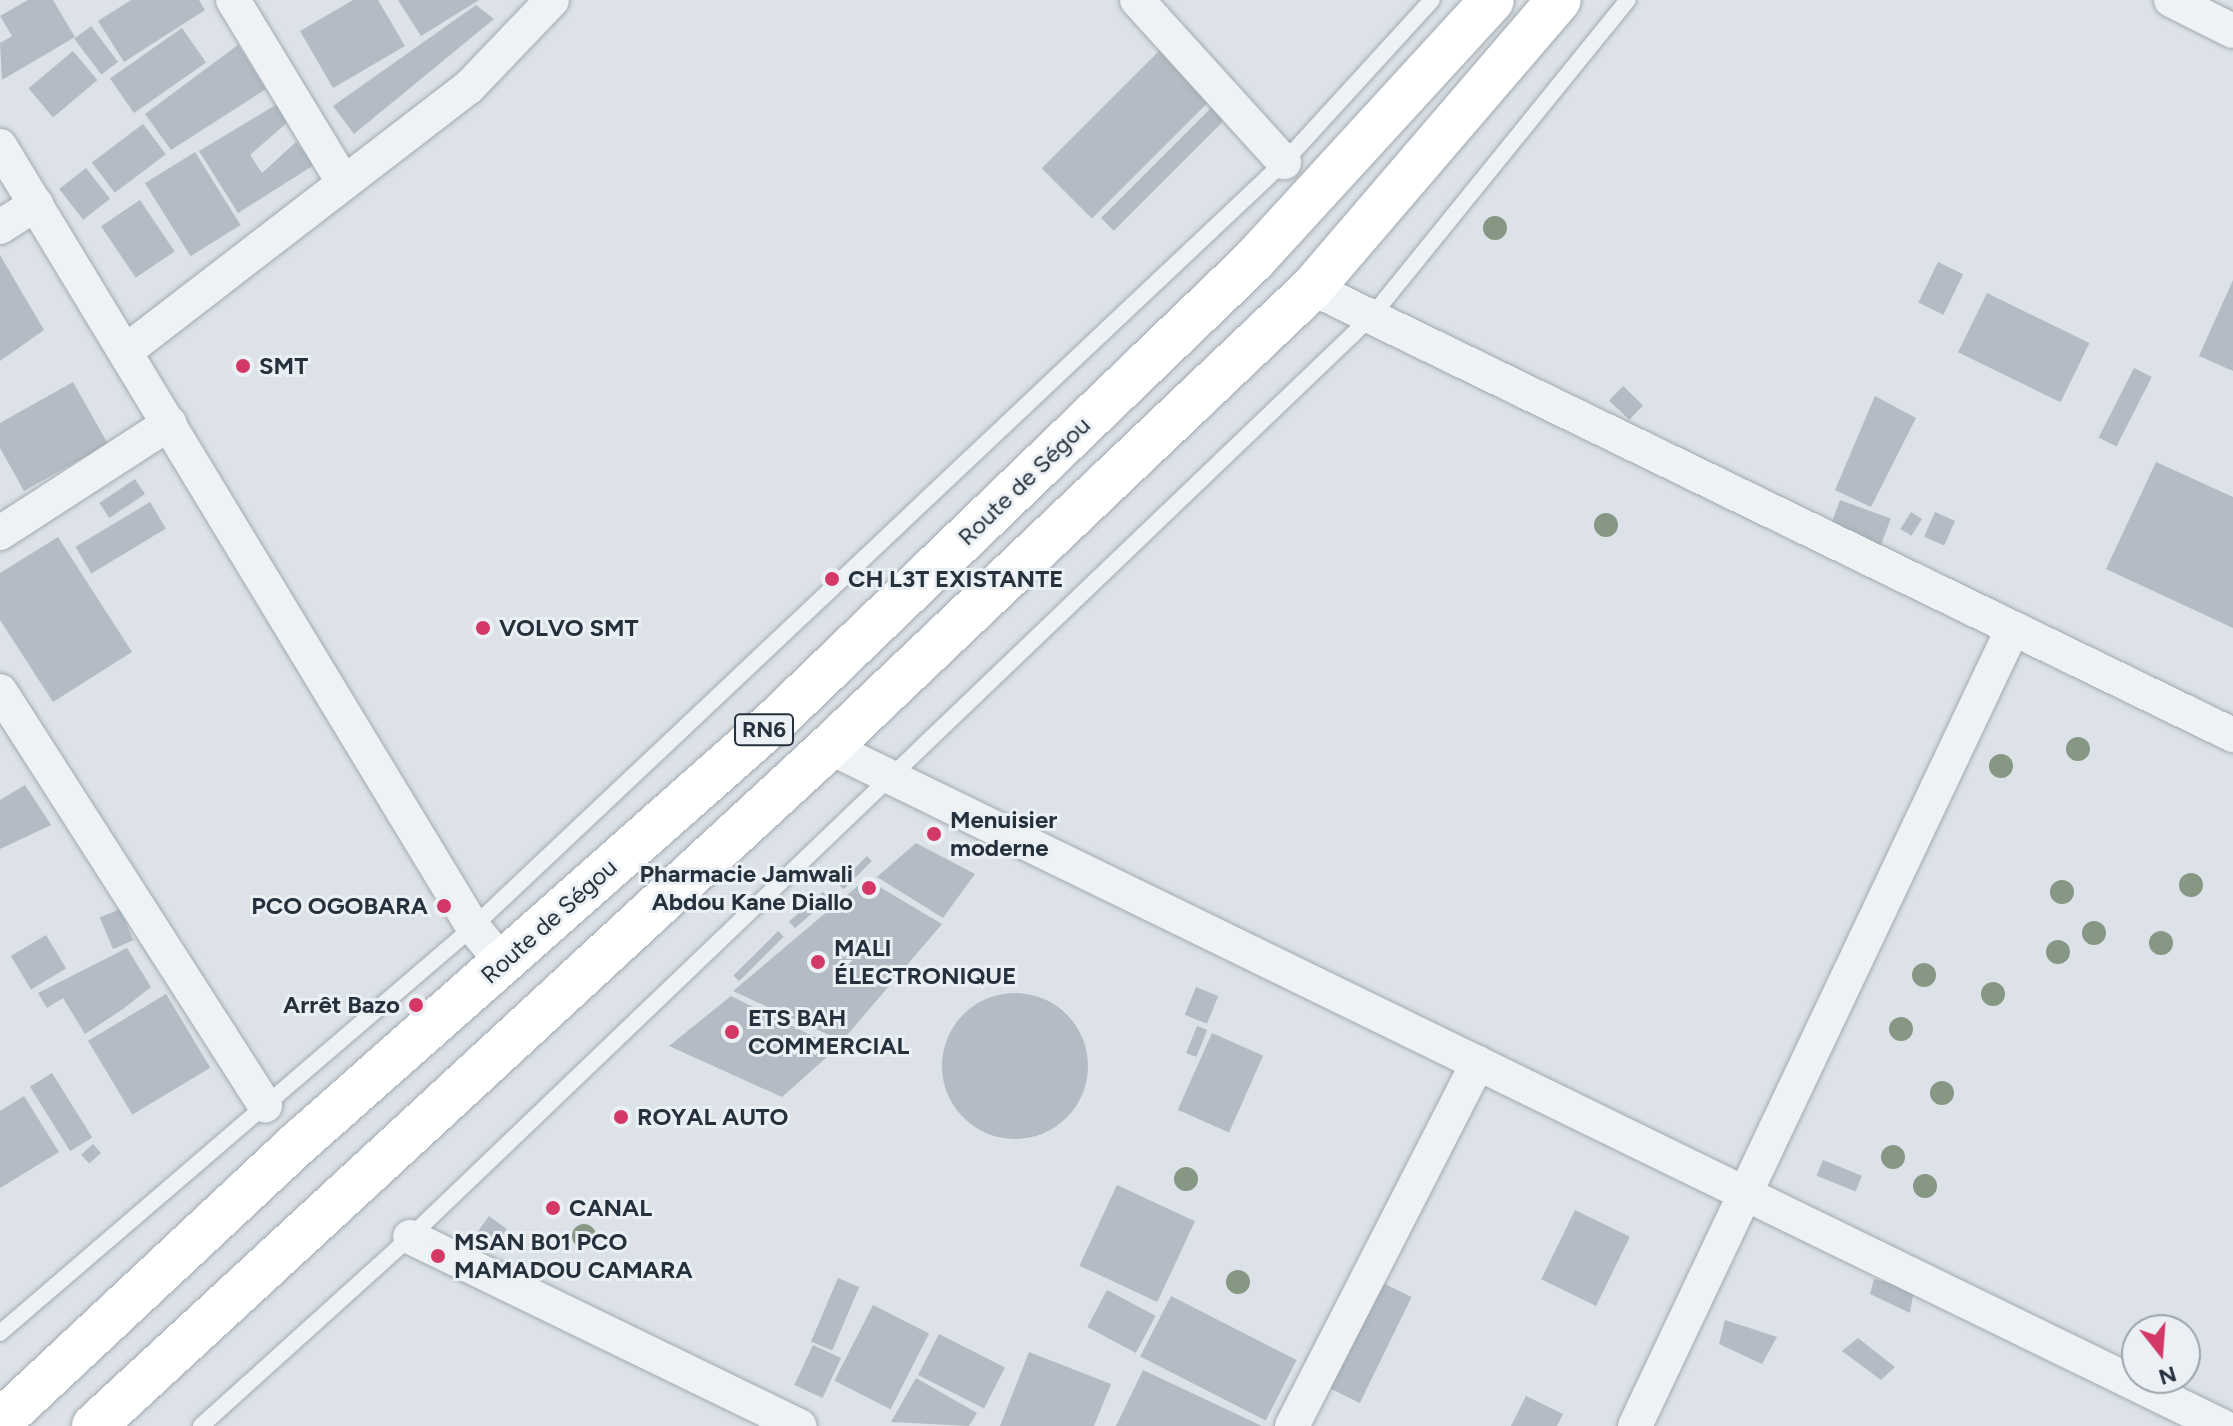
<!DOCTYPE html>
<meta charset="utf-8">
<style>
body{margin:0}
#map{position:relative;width:2233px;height:1426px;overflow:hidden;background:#dce2e7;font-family:Figtree,sans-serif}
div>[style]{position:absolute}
.building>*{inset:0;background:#b3bcc4;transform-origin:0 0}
.round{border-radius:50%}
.roads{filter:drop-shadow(0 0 2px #a1aab1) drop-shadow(0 0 2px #a1aab1)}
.service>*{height:16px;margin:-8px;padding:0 8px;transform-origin:8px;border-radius:8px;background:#eef2f5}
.minor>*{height:34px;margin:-17px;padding:0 17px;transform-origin:17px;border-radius:17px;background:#eef2f5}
.trunk>*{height:44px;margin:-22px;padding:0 22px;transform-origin:22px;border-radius:22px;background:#fff}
.trees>*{width:24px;height:24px;margin:-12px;border-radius:50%;background:#869783}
.dots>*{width:22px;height:22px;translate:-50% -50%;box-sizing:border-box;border:4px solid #ebf0f5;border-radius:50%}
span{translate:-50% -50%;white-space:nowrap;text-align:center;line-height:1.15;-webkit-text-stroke:6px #ebf0f5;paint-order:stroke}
.shield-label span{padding:2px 6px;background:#ebf0f5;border:2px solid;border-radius:6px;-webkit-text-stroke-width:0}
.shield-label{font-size:22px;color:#25323e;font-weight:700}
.poi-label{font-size:24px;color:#25323e;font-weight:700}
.left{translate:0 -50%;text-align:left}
.right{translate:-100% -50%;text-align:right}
.street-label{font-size:24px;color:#25323e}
.north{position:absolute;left:2121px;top:1314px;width:80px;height:80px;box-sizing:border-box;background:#ebf0f5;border:2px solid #9ca4ac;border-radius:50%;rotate:163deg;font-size:22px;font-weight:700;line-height:32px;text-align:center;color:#25323e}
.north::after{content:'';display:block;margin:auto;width:28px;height:36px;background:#d43867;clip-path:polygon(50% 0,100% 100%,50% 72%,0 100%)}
</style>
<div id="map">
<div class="building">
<div style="clip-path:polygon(28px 0,53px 0,75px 37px,2px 80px,0 43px,12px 36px,0 16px)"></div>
<div style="clip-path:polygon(131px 0,199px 0,205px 10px,124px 62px,98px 21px)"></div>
<div style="clip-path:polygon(353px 0,378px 0,405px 46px,333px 88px,300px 31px)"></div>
<div style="clip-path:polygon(398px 0,479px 0,421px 36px)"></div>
<div style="clip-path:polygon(476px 5px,494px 19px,354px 134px,333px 106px)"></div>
<div style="left:91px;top:26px;width:45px;height:21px;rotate:53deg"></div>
<div style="left:182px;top:28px;width:42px;height:88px;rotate:55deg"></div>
<div style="clip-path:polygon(238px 45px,266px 89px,171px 150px,145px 114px)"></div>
<div style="left:1164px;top:46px;width:71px;height:173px;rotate:45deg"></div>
<div style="left:73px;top:51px;width:38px;height:58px;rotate:50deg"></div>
<div style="left:1229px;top:90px;width:18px;height:181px;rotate:45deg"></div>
<div style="clip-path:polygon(279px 103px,290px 120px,250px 155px,262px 173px,296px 142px,314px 165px,238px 213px,199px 151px)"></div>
<div style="left:143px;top:124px;width:38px;height:64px;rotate:53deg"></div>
<div style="left:195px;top:152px;width:86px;height:59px;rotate:58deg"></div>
<div style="left:86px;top:168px;width:39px;height:34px;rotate:52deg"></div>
<div style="left:140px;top:200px;width:62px;height:47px;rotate:56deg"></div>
<div style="clip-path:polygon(0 255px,44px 330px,0 361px)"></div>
<div style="left:1938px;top:262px;width:28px;height:45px;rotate:26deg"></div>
<div style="clip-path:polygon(2233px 280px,2233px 371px,2199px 356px)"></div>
<div style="left:1987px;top:293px;width:114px;height:66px;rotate:26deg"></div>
<div style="left:2134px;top:368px;width:20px;height:78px;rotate:27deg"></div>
<div style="clip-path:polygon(73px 382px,108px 444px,24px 491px,0 448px,0 423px)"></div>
<div style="left:1623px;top:386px;width:28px;height:20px;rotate:44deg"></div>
<div style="clip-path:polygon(1875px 396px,1916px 418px,1871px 507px,1835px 490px)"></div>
<div style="clip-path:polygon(2156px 462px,2233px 497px,2233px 628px,2106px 569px)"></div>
<div style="left:135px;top:479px;width:18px;height:43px;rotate:56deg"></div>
<div style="left:1840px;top:500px;width:54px;height:31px;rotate:20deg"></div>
<div style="left:150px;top:502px;width:31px;height:87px;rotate:59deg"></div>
<div style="left:1911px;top:512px;width:13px;height:20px;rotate:32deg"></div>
<div style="left:1935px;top:512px;width:22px;height:27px;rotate:24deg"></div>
<div style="clip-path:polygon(58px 537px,132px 652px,53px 702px,0 620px,0 573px)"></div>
<div style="clip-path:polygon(25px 785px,51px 825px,0 849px,0 800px)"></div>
<div style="clip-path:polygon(916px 843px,975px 874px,943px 918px,877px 877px)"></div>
<div style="left:867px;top:856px;width:7px;height:40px;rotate:45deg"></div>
<div style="clip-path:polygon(866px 879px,942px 924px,842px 1041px,733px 991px)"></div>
<div style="left:823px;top:892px;width:9px;height:45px;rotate:49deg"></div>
<div style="left:120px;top:909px;width:34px;height:22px;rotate:67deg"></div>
<div style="left:778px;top:931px;width:8px;height:63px;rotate:45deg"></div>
<div style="left:46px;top:935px;width:39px;height:41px;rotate:59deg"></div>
<div style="clip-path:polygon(127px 948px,151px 987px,123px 1009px,85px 1034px,63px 998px,47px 1008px,38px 993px)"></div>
<div style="left:1196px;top:987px;width:24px;height:30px;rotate:22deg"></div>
<div class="round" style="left:942px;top:993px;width:146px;height:146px"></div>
<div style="left:166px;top:994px;width:86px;height:91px;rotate:59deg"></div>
<div style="clip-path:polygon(731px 996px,837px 1048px,782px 1097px,669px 1046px)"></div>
<div style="left:1197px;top:1026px;width:11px;height:29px;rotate:22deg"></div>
<div style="left:1212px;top:1033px;width:56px;height:84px;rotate:24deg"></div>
<div style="left:52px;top:1073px;width:76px;height:26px;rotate:58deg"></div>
<div style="clip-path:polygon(24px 1096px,59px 1152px,0 1188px,0 1111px)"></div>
<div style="left:93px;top:1144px;width:12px;height:16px;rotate:48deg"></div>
<div style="left:1823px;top:1160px;width:42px;height:17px;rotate:22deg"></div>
<div style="left:1117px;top:1185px;width:86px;height:89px;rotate:25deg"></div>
<div style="left:1575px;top:1210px;width:61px;height:77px;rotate:26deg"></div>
<div style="left:489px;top:1216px;width:22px;height:21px;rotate:36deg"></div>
<div style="left:838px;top:1278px;width:23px;height:69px;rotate:23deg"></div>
<div style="clip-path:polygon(1874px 1279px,1914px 1289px,1910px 1313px,1870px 1294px)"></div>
<div style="left:1381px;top:1282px;width:34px;height:118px;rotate:26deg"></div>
<div style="left:1107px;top:1290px;width:55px;height:42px;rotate:28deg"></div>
<div style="left:1171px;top:1296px;width:141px;height:68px;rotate:27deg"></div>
<div style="left:873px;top:1305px;width:63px;height:85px;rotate:27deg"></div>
<div style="clip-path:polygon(1725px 1320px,1777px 1337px,1762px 1364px,1719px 1344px)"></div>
<div style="left:939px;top:1334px;width:74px;height:46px;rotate:27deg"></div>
<div style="clip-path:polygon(1858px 1338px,1895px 1367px,1881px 1380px,1842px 1351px)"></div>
<div style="left:813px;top:1345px;width:31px;height:44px;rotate:25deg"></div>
<div style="clip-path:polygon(1029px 1352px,1111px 1384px,1094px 1426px,1000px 1426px)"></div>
<div style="clip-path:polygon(1143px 1370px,1262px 1426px,1116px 1426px)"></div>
<div style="clip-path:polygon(916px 1378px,977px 1413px,969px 1426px,891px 1422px)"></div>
<div style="clip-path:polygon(1526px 1396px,1563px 1414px,1557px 1426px,1511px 1426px)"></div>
</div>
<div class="roads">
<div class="service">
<div style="left:0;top:1333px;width:623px;rotate:-40.64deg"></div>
<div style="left:473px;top:927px;width:1115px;rotate:-43.33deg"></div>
<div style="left:1284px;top:162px;width:219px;rotate:-47.6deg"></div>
<div style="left:201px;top:1426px;width:282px;rotate:-42.1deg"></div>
<div style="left:410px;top:1237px;width:1330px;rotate:-43.75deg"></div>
<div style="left:1371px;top:317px;width:408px;rotate:-51deg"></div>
</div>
<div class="minor">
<div style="left:233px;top:0;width:214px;rotate:58.8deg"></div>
<div style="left:1137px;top:0;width:219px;rotate:47.8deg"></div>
<div style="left:2171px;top:0;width:69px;rotate:26.6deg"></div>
<div style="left:0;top:146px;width:913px;rotate:58.8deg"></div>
<div style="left:473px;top:927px;width:45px;rotate:50.4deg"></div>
<div style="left:0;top:227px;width:43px;rotate:-32.6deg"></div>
<div style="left:1312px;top:288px;width:1024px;rotate:25.89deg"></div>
<div style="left:126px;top:351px;width:433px;rotate:-37.6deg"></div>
<div style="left:469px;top:87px;width:120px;rotate:-46.3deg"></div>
<div style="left:0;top:533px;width:202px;rotate:-32.9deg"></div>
<div style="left:0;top:691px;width:492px;rotate:57.4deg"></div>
<div style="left:829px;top:747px;width:1550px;rotate:25.99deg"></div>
<div style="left:410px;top:1237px;width:433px;rotate:25.9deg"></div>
<div style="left:1292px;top:1426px;width:408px;rotate:-62.9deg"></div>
<div style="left:1635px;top:1426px;width:883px;rotate:-64.65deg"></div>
</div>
<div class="trunk">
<div style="left:0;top:1422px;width:416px;rotate:-43.1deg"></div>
<div style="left:304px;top:1138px;width:629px;rotate:-41.52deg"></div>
<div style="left:775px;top:721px;width:665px;rotate:-43.9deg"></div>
<div style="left:1254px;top:260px;width:352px;rotate:-47.5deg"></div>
<div style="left:94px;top:1426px;width:1001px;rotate:-42.73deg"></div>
<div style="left:829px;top:747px;width:666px;rotate:-43.54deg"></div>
<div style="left:1312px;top:288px;width:379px;rotate:-49.4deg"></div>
</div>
</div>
<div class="trees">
<div style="left:1495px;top:228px"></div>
<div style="left:1606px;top:525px"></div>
<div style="left:2078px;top:749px"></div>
<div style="left:2001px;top:766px"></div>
<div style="left:2191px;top:885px"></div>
<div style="left:2062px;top:892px"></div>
<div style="left:2094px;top:933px"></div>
<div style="left:2161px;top:943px"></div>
<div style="left:2058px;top:952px"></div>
<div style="left:1924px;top:975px"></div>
<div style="left:1993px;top:994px"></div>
<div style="left:1901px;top:1029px"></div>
<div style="left:1942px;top:1093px"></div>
<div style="left:1893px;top:1157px"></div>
<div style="left:1186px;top:1179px"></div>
<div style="left:1925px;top:1186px"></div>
<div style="left:584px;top:1236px"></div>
<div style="left:1238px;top:1282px"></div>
</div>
<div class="dots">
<div style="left:243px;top:366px;background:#d43867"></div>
<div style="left:832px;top:579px;background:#d43867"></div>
<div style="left:483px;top:628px;background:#d43867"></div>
<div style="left:934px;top:834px;background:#d43867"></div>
<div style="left:869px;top:888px;background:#d43867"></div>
<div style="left:444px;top:906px;background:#d43867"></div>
<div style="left:818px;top:962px;background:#d43867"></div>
<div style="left:416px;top:1005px;background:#d43867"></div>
<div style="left:732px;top:1032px;background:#d43867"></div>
<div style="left:621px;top:1117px;background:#d43867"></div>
<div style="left:553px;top:1208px;background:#d43867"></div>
<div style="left:438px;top:1256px;background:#d43867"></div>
</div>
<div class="shield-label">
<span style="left:764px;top:730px">RN6</span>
</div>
<div class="poi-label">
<span class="left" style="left:259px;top:366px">SMT</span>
<span class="left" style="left:848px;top:579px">CH L3T EXISTANTE</span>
<span class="left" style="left:499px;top:628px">VOLVO SMT</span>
<span class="left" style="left:950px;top:834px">Menuisier<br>moderne</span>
<span class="right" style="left:853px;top:888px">Pharmacie Jamwali<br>Abdou Kane Diallo</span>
<span class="right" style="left:428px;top:906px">PCO OGOBARA</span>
<span class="left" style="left:834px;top:962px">MALI<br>ÉLECTRONIQUE</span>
<span class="right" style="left:400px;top:1005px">Arrêt Bazo</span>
<span class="left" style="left:748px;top:1032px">ETS BAH<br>COMMERCIAL</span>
<span class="left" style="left:637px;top:1117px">ROYAL AUTO</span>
<span class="left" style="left:569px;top:1208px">CANAL</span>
<span class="left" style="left:454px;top:1256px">MSAN B01 PCO<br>MAMADOU CAMARA</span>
</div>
<div class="street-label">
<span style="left:1024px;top:481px;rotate:-44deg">Route de Ségou</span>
<span style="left:549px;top:921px;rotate:-42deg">Route de Ségou</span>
</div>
<div class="north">N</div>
</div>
